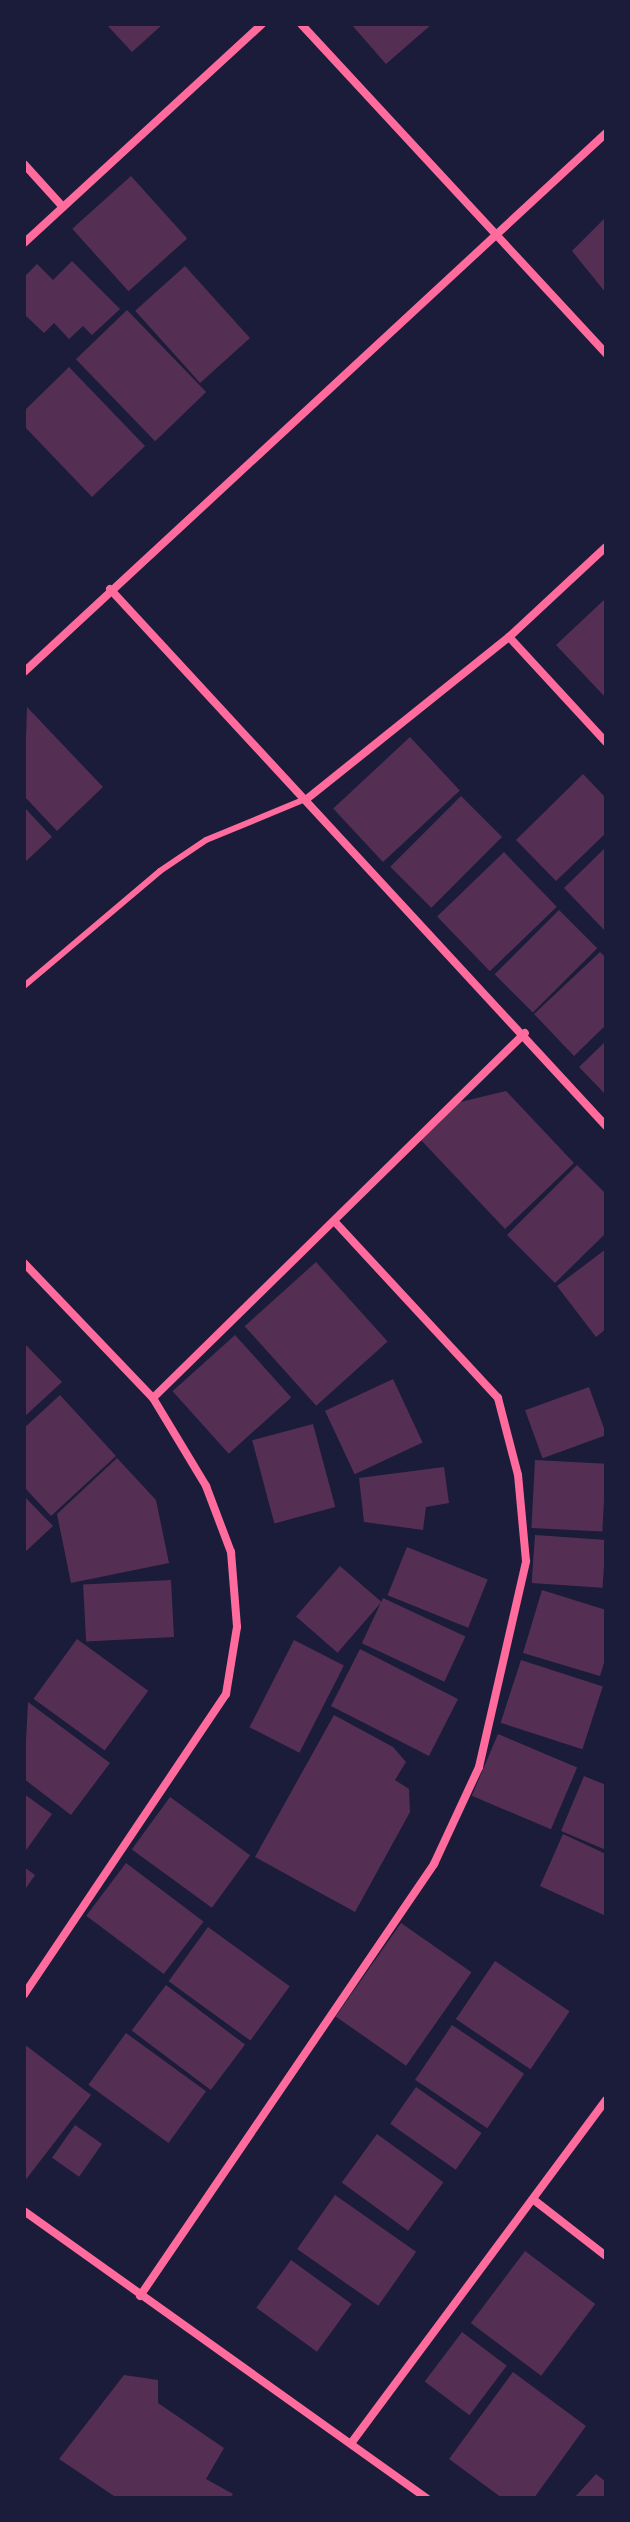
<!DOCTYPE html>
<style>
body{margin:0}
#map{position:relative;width:630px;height:2522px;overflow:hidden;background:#1b1b3a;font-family:Jost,sans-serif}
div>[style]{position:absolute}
.building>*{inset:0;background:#542f53;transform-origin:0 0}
.service>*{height:6px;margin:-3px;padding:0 3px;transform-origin:3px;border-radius:3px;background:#ff6b9d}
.minor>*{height:8px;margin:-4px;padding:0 4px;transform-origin:4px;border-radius:4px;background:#ff6b9d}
span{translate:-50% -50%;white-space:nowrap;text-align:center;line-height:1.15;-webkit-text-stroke:6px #1b1b3a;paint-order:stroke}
.frame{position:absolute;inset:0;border:26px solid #1b1b3a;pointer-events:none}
</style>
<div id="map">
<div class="building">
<div style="clip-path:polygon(106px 24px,163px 24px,132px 52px)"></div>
<div style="clip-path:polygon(351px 24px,432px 24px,386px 64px)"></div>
<div style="left:131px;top:176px;width:84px;height:79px;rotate:48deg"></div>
<div style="clip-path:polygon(606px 217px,606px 293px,572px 251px)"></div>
<div style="clip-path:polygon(72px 261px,120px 309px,92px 335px,83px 326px,69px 339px,54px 323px,44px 333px,24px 314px,24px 277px,37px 264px,53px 280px)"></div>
<div style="left:185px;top:266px;width:97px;height:67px;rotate:48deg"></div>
<div style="left:127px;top:310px;width:114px;height:71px;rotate:46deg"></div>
<div style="clip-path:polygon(69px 367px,145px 446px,92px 497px,24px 426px,24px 411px)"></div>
<div style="clip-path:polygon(606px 598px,606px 698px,556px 645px)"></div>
<div style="clip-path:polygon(27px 707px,103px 787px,57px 831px,24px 796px)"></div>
<div style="left:410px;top:737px;width:73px;height:105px;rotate:47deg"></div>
<div style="clip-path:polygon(583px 774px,606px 798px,606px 833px,556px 881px,516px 840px)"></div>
<div style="left:461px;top:796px;width:58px;height:100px;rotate:45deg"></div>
<div style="clip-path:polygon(24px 807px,52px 837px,24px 863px)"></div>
<div style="clip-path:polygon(606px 847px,606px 932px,564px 888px)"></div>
<div style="left:504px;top:852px;width:76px;height:93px;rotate:46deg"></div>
<div style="left:559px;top:910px;width:54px;height:91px;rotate:45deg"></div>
<div style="clip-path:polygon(600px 952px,606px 958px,606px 1025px,574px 1056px,534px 1014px)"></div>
<div style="clip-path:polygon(606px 1041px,606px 1095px,579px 1067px)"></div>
<div style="clip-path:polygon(506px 1091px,574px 1163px,505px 1229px,420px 1139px,460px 1102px)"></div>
<div style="clip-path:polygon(577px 1165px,606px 1194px,606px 1233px,555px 1283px,507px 1235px)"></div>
<div style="clip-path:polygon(606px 1249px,606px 1329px,596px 1337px,557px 1286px)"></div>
<div style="left:316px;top:1262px;width:107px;height:96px;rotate:48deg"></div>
<div style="left:235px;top:1335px;width:84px;height:84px;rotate:48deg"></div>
<div style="clip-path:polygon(24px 1343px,62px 1382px,24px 1417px)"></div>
<div style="left:393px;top:1379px;width:70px;height:75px;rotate:65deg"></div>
<div style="left:589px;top:1387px;width:51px;height:68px;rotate:70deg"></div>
<div style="clip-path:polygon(60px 1395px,116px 1456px,51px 1516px,24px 1487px,24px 1428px)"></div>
<div style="left:313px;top:1424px;width:86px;height:63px;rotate:75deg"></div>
<div style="clip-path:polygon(117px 1458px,156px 1500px,169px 1563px,71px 1583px,57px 1514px)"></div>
<div style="left:535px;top:1460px;width:71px;height:68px;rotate:3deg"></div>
<div style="clip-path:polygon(444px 1467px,449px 1503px,426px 1507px,423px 1530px,364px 1522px,359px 1478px)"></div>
<div style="clip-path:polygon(24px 1496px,53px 1526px,24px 1553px)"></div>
<div style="left:535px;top:1535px;width:71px;height:48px;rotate:4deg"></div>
<div style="left:407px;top:1547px;width:87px;height:52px;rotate:22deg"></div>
<div style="left:340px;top:1566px;width:55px;height:67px;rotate:41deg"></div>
<div style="left:171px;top:1580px;width:57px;height:88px;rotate:87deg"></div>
<div style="clip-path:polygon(542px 1590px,606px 1610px,606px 1656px,600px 1676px,523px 1653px)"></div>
<div style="left:383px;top:1598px;width:91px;height:50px;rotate:25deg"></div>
<div style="left:77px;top:1639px;width:88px;height:74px;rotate:36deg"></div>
<div style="left:294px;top:1640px;width:56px;height:98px;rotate:27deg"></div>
<div style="left:360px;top:1649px;width:110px;height:64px;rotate:27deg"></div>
<div style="left:521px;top:1660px;width:86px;height:66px;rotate:18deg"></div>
<div style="clip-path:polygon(28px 1702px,110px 1763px,71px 1815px,24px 1779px)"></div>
<div style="clip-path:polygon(334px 1715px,393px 1747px,406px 1762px,395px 1780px,409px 1789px,410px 1812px,355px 1912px,255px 1857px)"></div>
<div style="left:498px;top:1734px;width:86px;height:67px;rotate:23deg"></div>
<div style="clip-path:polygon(584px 1776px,606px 1785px,606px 1850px,561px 1831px)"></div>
<div style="clip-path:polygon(24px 1794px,52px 1814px,24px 1853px)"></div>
<div style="left:170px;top:1797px;width:99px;height:65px;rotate:36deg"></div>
<div style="clip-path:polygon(563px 1834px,606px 1854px,606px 1916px,540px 1886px)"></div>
<div style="left:126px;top:1863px;width:97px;height:66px;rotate:37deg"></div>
<div style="clip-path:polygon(24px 1867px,35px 1875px,24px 1891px)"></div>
<div style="left:401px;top:1923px;width:86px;height:114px;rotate:35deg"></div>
<div style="left:208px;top:1927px;width:101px;height:67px;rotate:36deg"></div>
<div style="left:495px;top:1961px;width:90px;height:70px;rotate:34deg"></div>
<div style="left:166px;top:1985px;width:99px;height:57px;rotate:37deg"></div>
<div style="left:452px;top:2025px;width:87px;height:66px;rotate:34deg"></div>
<div style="left:126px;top:2033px;width:99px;height:64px;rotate:36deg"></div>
<div style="clip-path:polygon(24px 2044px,91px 2095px,24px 2182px)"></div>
<div style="left:416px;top:2087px;width:80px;height:45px;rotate:35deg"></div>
<div style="left:75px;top:2125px;width:33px;height:40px;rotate:35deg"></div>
<div style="left:377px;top:2134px;width:82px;height:60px;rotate:36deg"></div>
<div style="left:335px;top:2195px;width:99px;height:66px;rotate:35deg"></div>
<div style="left:525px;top:2251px;width:88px;height:90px;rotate:37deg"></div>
<div style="left:291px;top:2260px;width:75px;height:59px;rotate:36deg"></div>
<div style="left:462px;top:2332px;width:56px;height:62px;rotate:37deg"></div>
<div style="clip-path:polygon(513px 2372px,586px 2426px,534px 2498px,502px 2498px,449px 2459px)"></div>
<div style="clip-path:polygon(124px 2375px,158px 2380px,158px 2403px,224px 2448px,206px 2479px,233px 2494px,230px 2498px,117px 2498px,59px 2459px)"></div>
<div style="clip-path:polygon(596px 2474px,606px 2482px,606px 2498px,574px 2498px)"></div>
</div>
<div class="service">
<div style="left:24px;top:986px;width:178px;rotate:-40.2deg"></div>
<div style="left:160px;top:871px;width:55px;rotate:-34deg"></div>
<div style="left:206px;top:840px;width:110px;rotate:-22.4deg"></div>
</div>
<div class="minor">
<div style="left:301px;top:24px;width:449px;rotate:47.2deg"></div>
<div style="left:24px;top:164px;width:58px;rotate:47.8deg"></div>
<div style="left:24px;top:243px;width:323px;rotate:-42.6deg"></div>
<div style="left:110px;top:589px;width:731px;rotate:47.27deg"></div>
<div style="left:509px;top:637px;width:143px;rotate:47.3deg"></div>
<div style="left:24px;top:672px;width:793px;rotate:-42.8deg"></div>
<div style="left:308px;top:798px;width:258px;rotate:-38.7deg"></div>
<div style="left:509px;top:637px;width:132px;rotate:-42.9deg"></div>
<div style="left:24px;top:1263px;width:187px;rotate:46.3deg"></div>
<div style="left:153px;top:1398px;width:103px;rotate:58.9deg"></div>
<div style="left:206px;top:1486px;width:71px;rotate:69.3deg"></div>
<div style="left:231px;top:1552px;width:75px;rotate:85.4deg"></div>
<div style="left:237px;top:1627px;width:68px;rotate:99.3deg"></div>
<div style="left:226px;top:1694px;width:362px;rotate:123.9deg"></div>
<div style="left:153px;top:1398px;width:521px;rotate:-44.46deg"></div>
<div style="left:534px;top:2200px;width:91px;rotate:37.9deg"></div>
<div style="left:24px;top:2211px;width:495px;rotate:35.5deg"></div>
<div style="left:140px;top:2296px;width:523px;rotate:-55.76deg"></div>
<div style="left:434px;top:1864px;width:107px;rotate:-65.1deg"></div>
<div style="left:479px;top:1767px;width:211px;rotate:-77.1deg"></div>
<div style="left:526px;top:1561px;width:86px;rotate:-95.3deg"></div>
<div style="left:518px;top:1475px;width:80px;rotate:-104.6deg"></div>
<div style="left:498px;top:1398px;width:238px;rotate:-132.8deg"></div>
<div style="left:352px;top:2442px;width:426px;rotate:-53.4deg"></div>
</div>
<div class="frame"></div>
</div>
